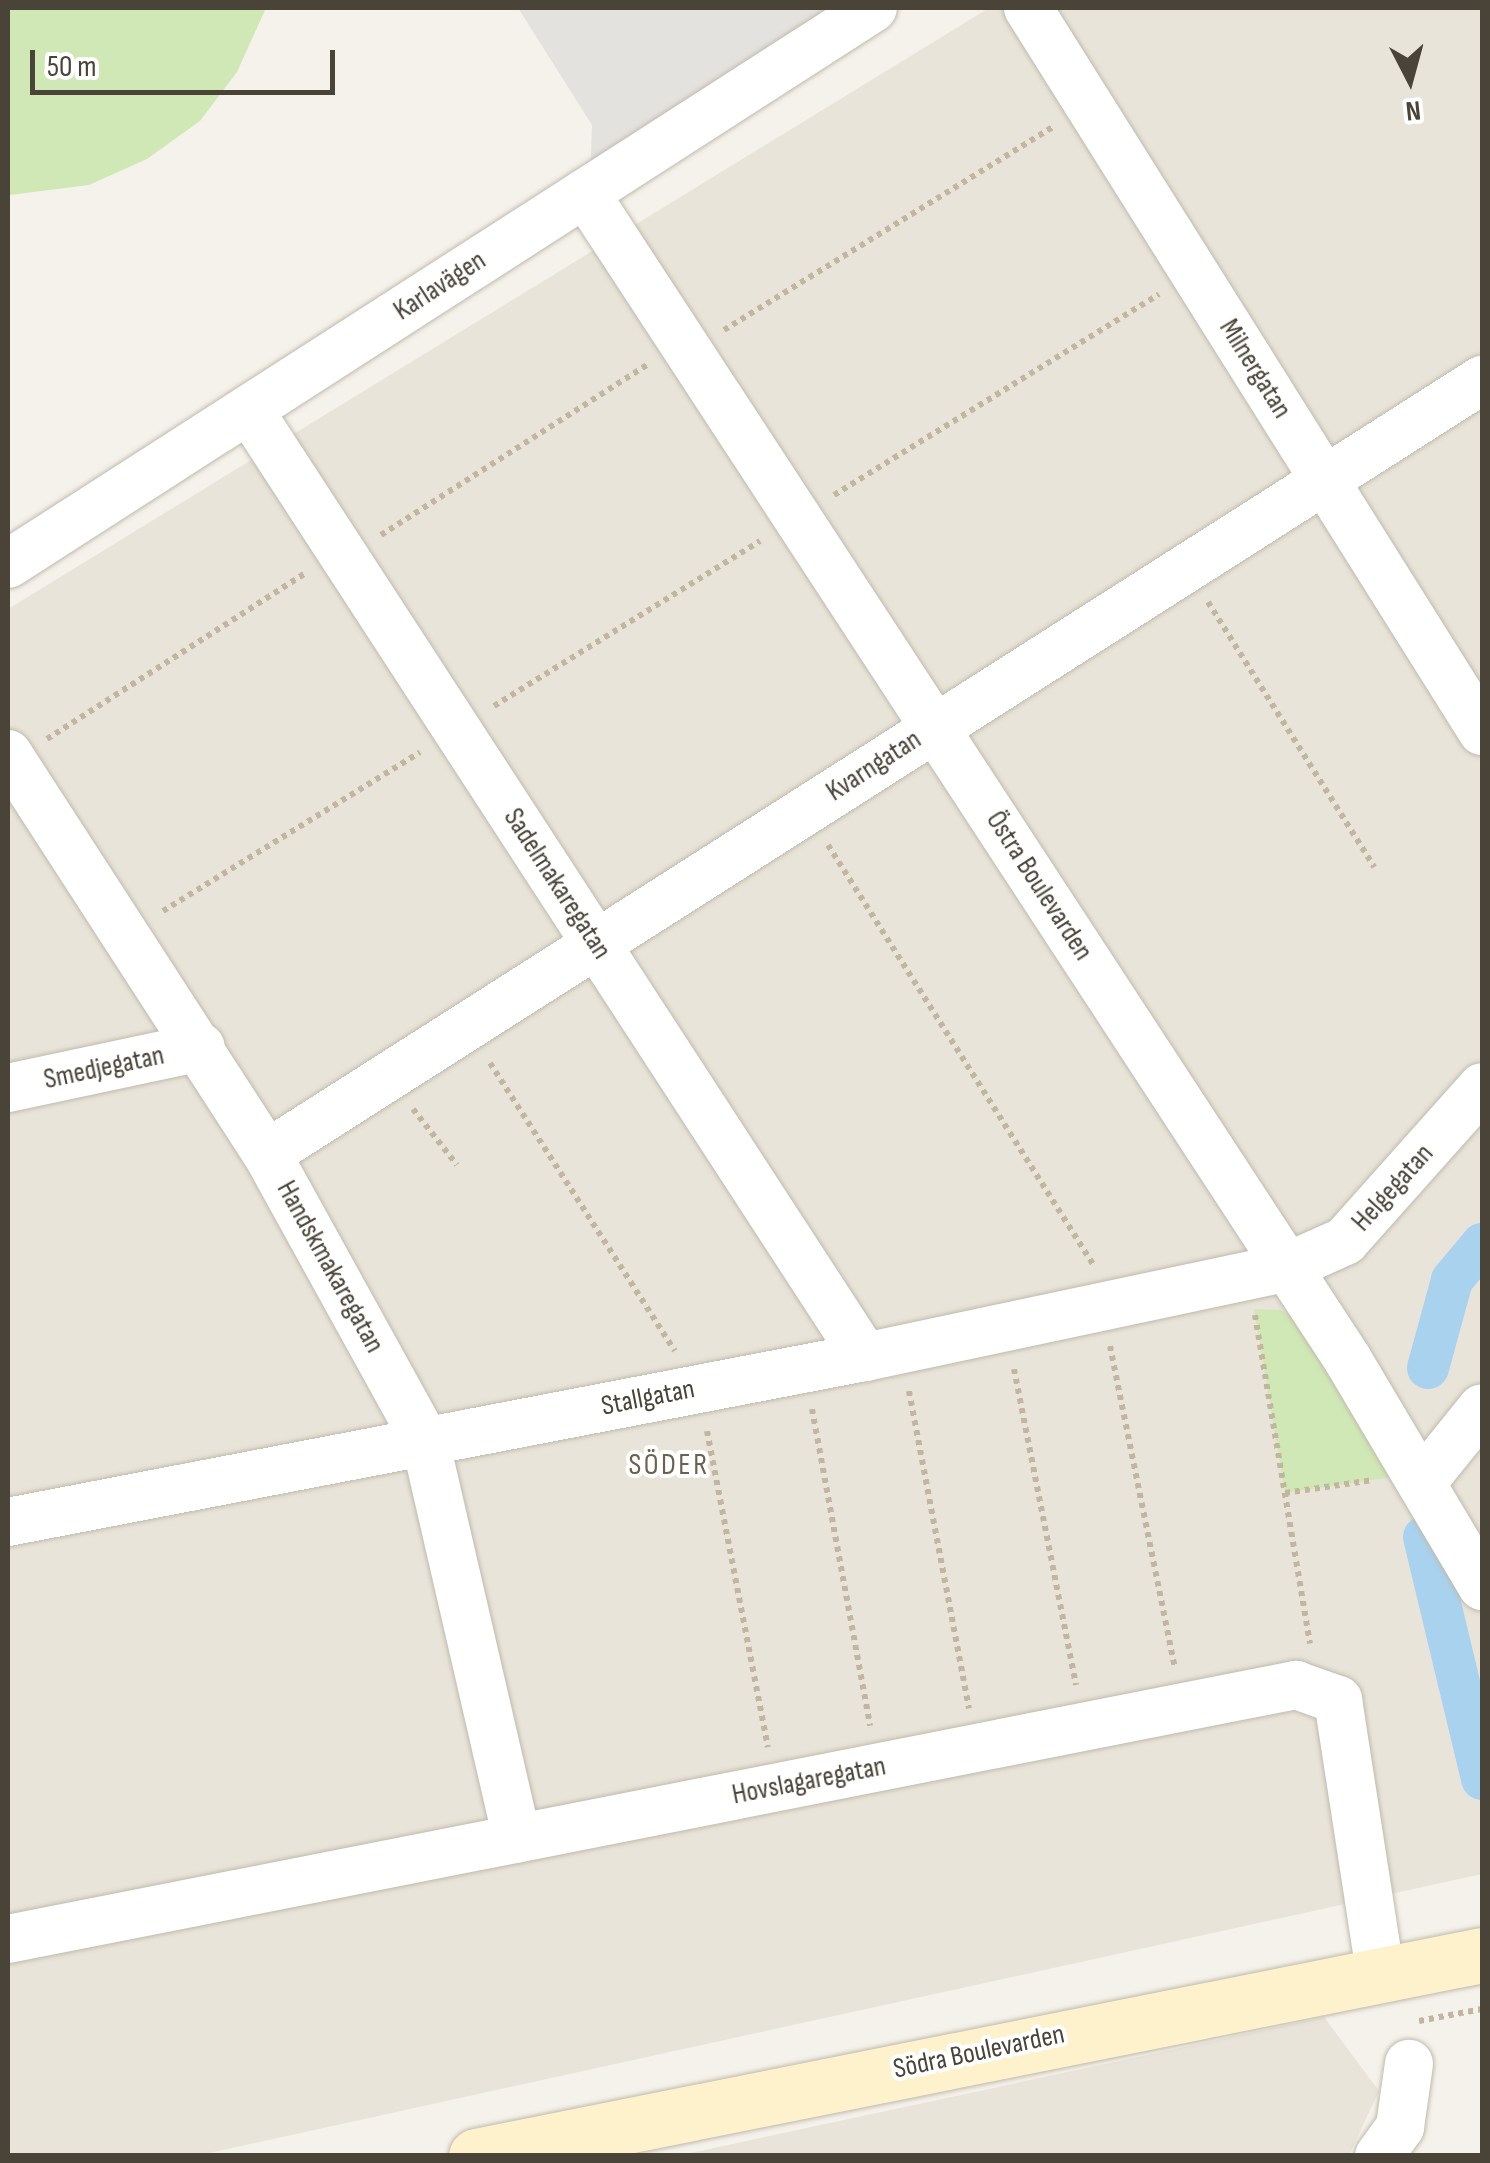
<!DOCTYPE html>
<meta charset="utf-8">
<style>
body{margin:0}
#map{position:relative;width:1490px;height:2163px;overflow:hidden;background:#f5f2eb;font-family:"Sofia Sans Condensed",sans-serif}
div>[style]{position:absolute}
.residential>*{inset:0;background:#e9e4d9}
.green>*{inset:0;background:#d0e8b5}
.parking>*{inset:0;background:#e4e2df}
.canal>*{height:42px;margin:-21px;padding:0 21px;transform-origin:21px;border-radius:21px;background:#a9d2ef}
.path>*{height:6px;margin-top:-3px;transform-origin:0;background:repeating-linear-gradient(90deg,#c2b69f 0 5px,transparent 0 10px)}
.roads{filter:drop-shadow(0 0 2px #c0baad) drop-shadow(0 0 2px #c0baad)}
.street>*{height:48px;margin:-24px;padding:0 24px;transform-origin:24px;border-radius:24px;background:#fff}
.secondary>*{height:55px;margin:-27.5px;padding:0 27.5px;transform-origin:27.5px;border-radius:27.5px;background:#fdf2cc}
span{translate:-50% -50%;white-space:nowrap;text-align:center;line-height:1.15;-webkit-text-stroke:8px #fff;paint-order:stroke}
.street-label{font-size:28px;color:#494338}
.neighbourhood-label{font-size:30px;color:#6c6150;letter-spacing:2.5px}
.frame{position:absolute;inset:0;border:10px solid #494338;pointer-events:none}
.north{position:absolute;left:1360px;top:30px;width:100px;height:100px;-webkit-text-stroke:8px #fff;paint-order:stroke;rotate:174deg;font-size:28px;font-weight:700;line-height:40px;text-align:center;color:#494338}
.north::after{content:'';display:block;margin:auto;width:35px;height:45px;background:#494338;clip-path:polygon(50% 0,100% 100%,50% 72%,0 100%)}
.scale{position:absolute;left:30px;top:50px;width:305px;height:45px;box-sizing:border-box;border:5px solid #494338;border-top:0;padding-left:12px;font-size:30px;line-height:35px;white-space:nowrap;color:#494338;-webkit-text-stroke:8px #fff;paint-order:stroke}
</style>
<div id="map">
<div class="residential">
<div style="clip-path:polygon(989px 8px,1482px 8px,1482px 1874px,200px 2155px,8px 2155px,8px 609px)"></div>
<div style="clip-path:polygon(1324px 2017px,1379px 2091px,1349px 2155px,681px 2155px)"></div>
</div>
<div class="green">
<div style="clip-path:polygon(8px 8px,266px 8px,237px 72px,200px 121px,147px 159px,89px 185px,10px 195px)"></div>
<div style="clip-path:polygon(1254px 1309px,1281px 1310px,1306px 1327px,1399px 1476px,1285px 1493px)"></div>
</div>
<div class="parking">
<div style="clip-path:polygon(518px 8px,857px 8px,590px 179px,592px 125px)"></div>
</div>
<div class="canal">
<div style="left:1428px;top:1368px;width:91px;rotate:-74.7deg"></div>
<div style="left:1452px;top:1280px;width:47px;rotate:-50.2deg"></div>
<div style="left:1424px;top:1537px;width:249px;rotate:76.5deg"></div>
</div>
<div class="path">
<div style="left:724px;top:330px;width:388px;rotate:-31.7deg"></div>
<div style="left:834px;top:495px;width:382px;rotate:-31.7deg"></div>
<div style="left:381px;top:535px;width:317px;rotate:-32.6deg"></div>
<div style="left:1208px;top:602px;width:313px;rotate:57.9deg"></div>
<div style="left:494px;top:706px;width:313px;rotate:-31.8deg"></div>
<div style="left:47px;top:739px;width:308px;rotate:-32.7deg"></div>
<div style="left:828px;top:845px;width:497px;rotate:57.7deg"></div>
<div style="left:163px;top:911px;width:302px;rotate:-31.7deg"></div>
<div style="left:490px;top:1063px;width:342px;rotate:57.3deg"></div>
<div style="left:413px;top:1109px;width:71px;rotate:51.8deg"></div>
<div style="left:1255px;top:1315px;width:333px;rotate:80.5deg"></div>
<div style="left:1110px;top:1346px;width:328px;rotate:78.6deg"></div>
<div style="left:1014px;top:1369px;width:322px;rotate:78.9deg"></div>
<div style="left:909px;top:1391px;width:323px;rotate:79.3deg"></div>
<div style="left:812px;top:1409px;width:322px;rotate:79.6deg"></div>
<div style="left:707px;top:1431px;width:322px;rotate:79.1deg"></div>
<div style="left:1285px;top:1493px;width:89px;rotate:-8.4deg"></div>
<div style="left:1419px;top:2021px;width:64px;rotate:-10.8deg"></div>
</div>
<div class="roads">
<div class="street">
<div style="left:1028px;top:8px;width:854px;rotate:57.87deg"></div>
<div style="left:585px;top:193px;width:1394px;rotate:56.82deg"></div>
<div style="left:1348px;top:1360px;width:263px;rotate:59.3deg"></div>
<div style="left:249px;top:410px;width:1130px;rotate:56.96deg"></div>
<div style="left:8px;top:564px;width:1028px;rotate:-32.73deg"></div>
<div style="left:8px;top:754px;width:477px;rotate:57.1deg"></div>
<div style="left:267px;top:1154px;width:327px;rotate:61.1deg"></div>
<div style="left:425px;top:1440px;width:409px;rotate:77deg"></div>
<div style="left:8px;top:1088px;width:197px;rotate:-12deg"></div>
<div style="left:267px;top:1154px;width:1441px;rotate:-32.5deg"></div>
<div style="left:1424px;top:1480px;width:92px;rotate:-51.1deg"></div>
<div style="left:8px;top:1522px;width:873px;rotate:-10.9deg"></div>
<div style="left:865px;top:1357px;width:431px;rotate:-12deg"></div>
<div style="left:1287px;top:1267px;width:64px;rotate:-24.1deg"></div>
<div style="left:1345px;top:1241px;width:206px;rotate:-48.3deg"></div>
<div style="left:8px;top:1939px;width:1313px;rotate:-11.16deg"></div>
<div style="left:1296px;top:1685px;width:45px;rotate:19.7deg"></div>
<div style="left:1338px;top:1700px;width:275px;rotate:81.2deg"></div>
<div style="left:1379px;top:2156px;width:36px;rotate:-54deg"></div>
<div style="left:1400px;top:2127px;width:64px;rotate:-81.9deg"></div>
</div>
<div class="secondary">
<div style="left:476px;top:2156px;width:1026px;rotate:-11.3deg"></div>
</div>
</div>
<div class="street-label">
<span style="left:440px;top:286px;rotate:-33deg">Karlavägen</span>
<span style="left:1255px;top:369px;rotate:58deg">Milnergatan</span>
<span style="left:874px;top:766px;rotate:-33deg">Kvarngatan</span>
<span style="left:557px;top:884px;rotate:57deg">Sadelmakaregatan</span>
<span style="left:1039px;top:886px;rotate:57deg">Östra Boulevarden</span>
<span style="left:104px;top:1068px;rotate:-12deg">Smedjegatan</span>
<span style="left:1393px;top:1188px;rotate:-48deg">Helgegatan</span>
<span style="left:330px;top:1267px;rotate:61deg">Handskmakaregatan</span>
<span style="left:648px;top:1398px;rotate:-11deg">Stallgatan</span>
<span style="left:809px;top:1781px;rotate:-11deg">Hovslagaregatan</span>
<span style="left:979px;top:2052px;rotate:-12deg">Södra Boulevarden</span>
</div>
<div class="neighbourhood-label">
<span style="left:669px;top:1465px">SÖDER</span>
</div>
<div class="frame"></div>
<div class="north">N</div>
<div class="scale">50 m</div>
</div>
